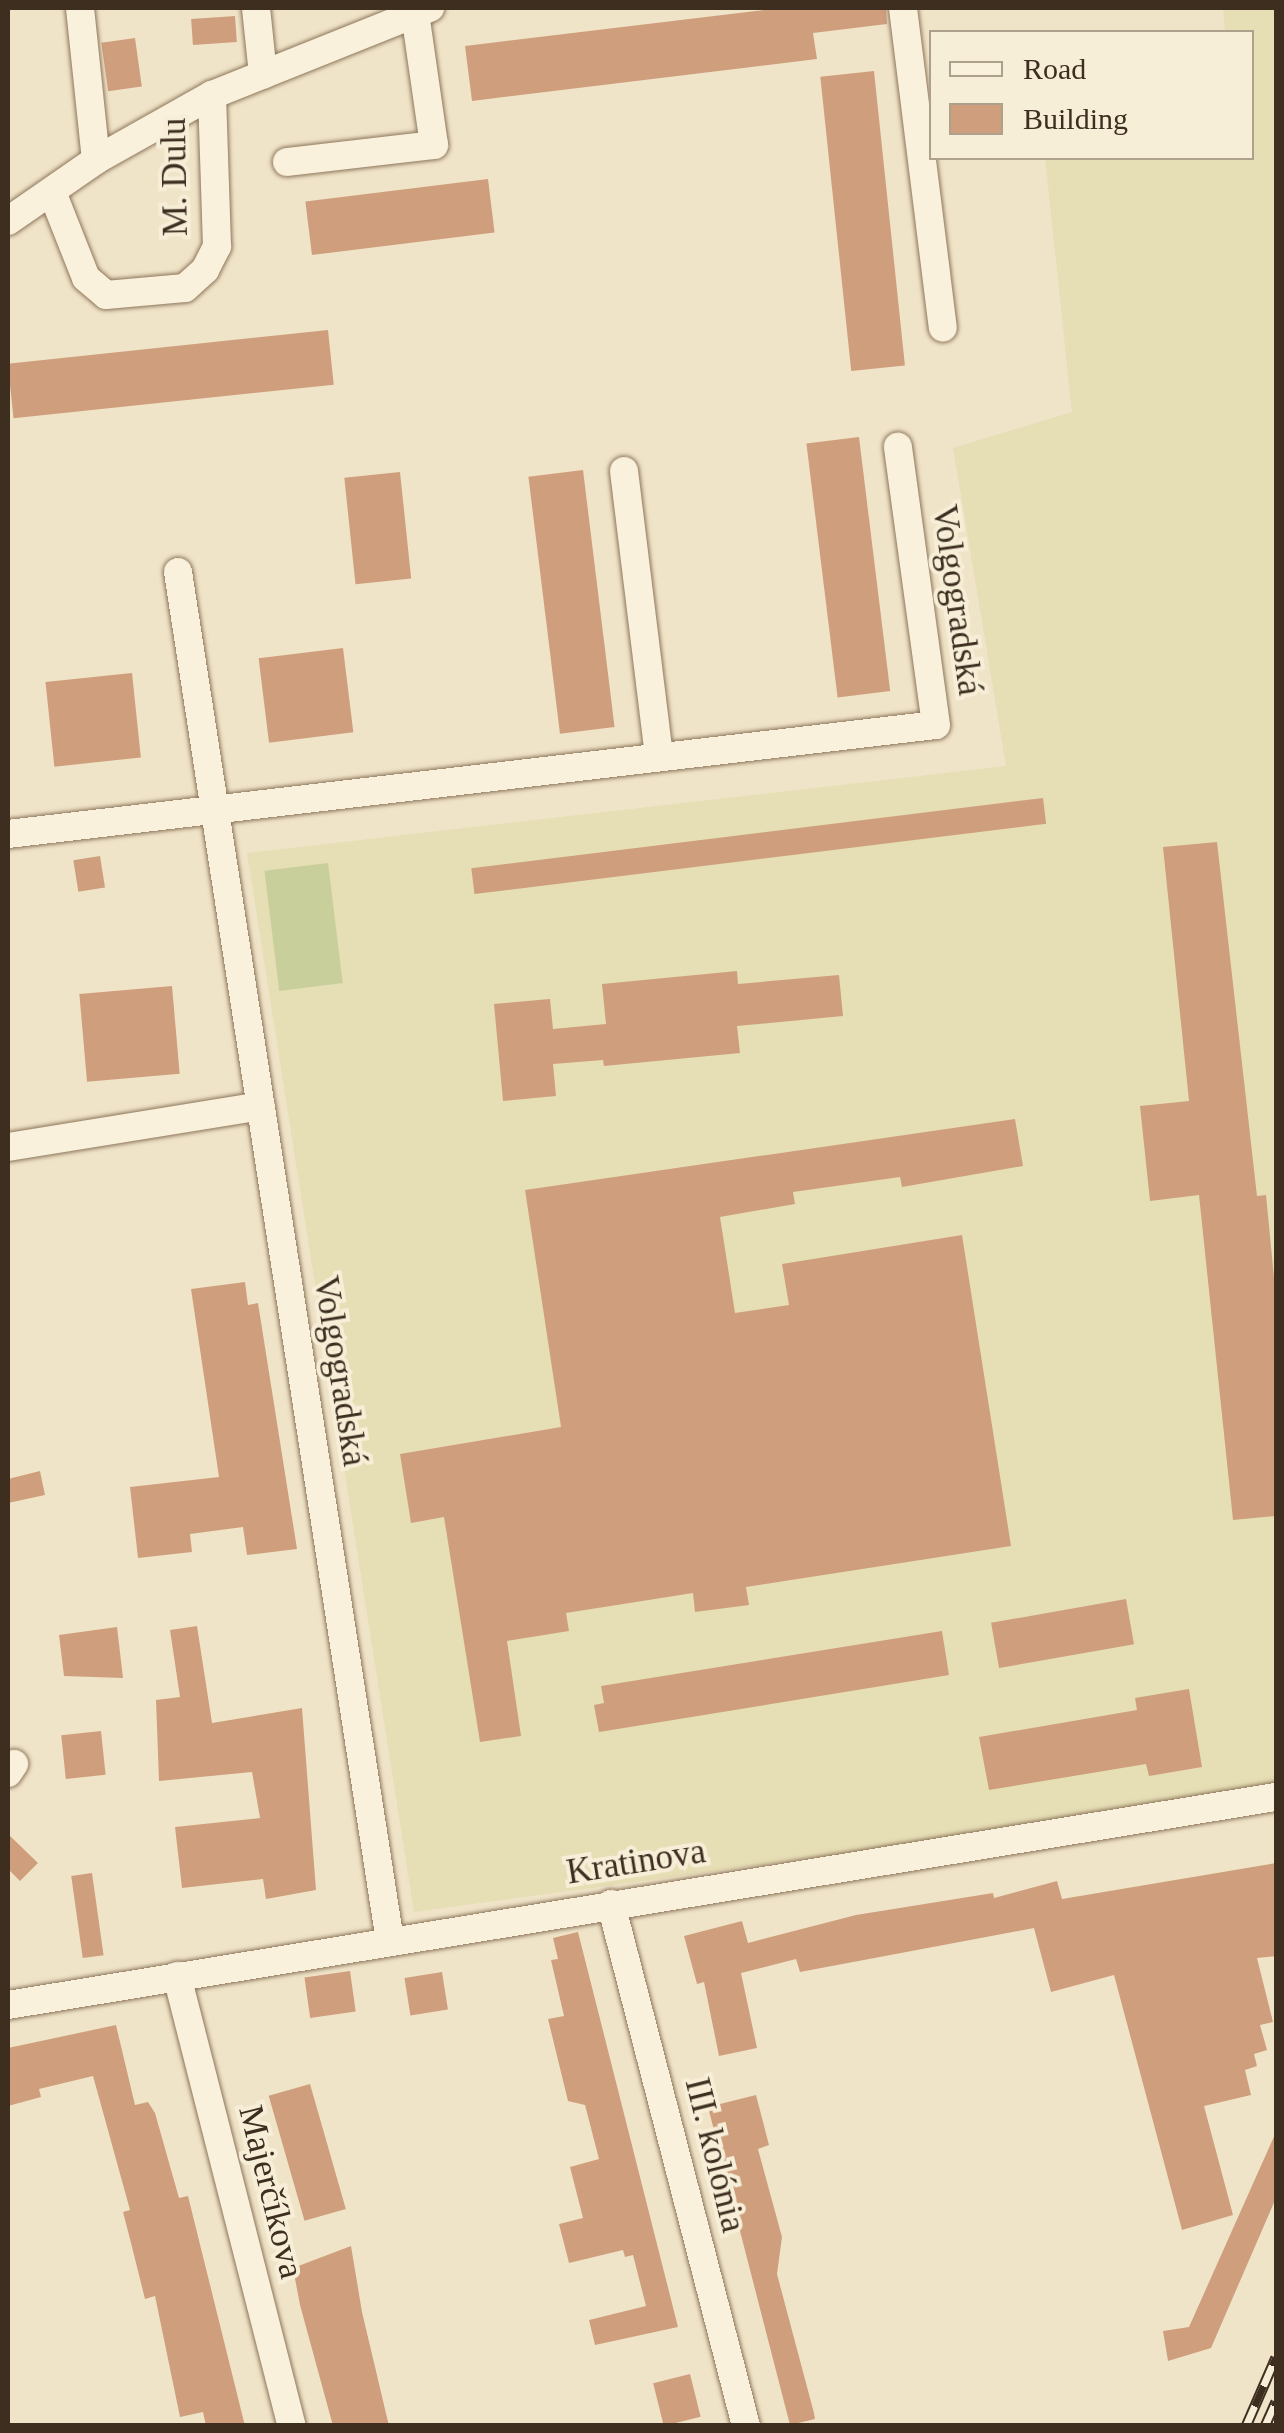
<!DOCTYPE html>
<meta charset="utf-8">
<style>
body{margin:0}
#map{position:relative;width:1284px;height:2433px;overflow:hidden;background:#f0e4c8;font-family:Georgia,serif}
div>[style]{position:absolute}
.farmland>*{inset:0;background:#e6deb5}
.green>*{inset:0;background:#c9cf9b;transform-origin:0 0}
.building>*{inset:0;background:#cf9f7d;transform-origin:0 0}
.roads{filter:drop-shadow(0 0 2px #8d765c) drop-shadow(0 0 2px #8d765c)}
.street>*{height:28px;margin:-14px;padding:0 14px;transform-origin:14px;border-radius:14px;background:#faf1dc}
.rail>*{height:11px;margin-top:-5.5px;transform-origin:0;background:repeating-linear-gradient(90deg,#f7eed8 0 22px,#3d2e20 0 44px);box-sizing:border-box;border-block:2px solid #3d2e20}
span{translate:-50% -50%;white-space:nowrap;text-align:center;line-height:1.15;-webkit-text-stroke:8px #f7eed8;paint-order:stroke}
.street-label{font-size:35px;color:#3d2e20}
.frame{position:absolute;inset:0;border:10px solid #3d2e20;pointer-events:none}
.legend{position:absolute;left:929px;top:30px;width:325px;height:130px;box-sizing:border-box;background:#f7eed8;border:2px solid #ada18e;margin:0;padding:12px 18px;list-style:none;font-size:30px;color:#3d2e20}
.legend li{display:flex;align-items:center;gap:20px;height:50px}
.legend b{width:50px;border:2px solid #ada18e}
</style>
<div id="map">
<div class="farmland">
<div style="clip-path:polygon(1223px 8px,1276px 8px,1276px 1795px,414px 1912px,247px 853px,1006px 766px,953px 448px,1072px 412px,1045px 158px,1252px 158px,1252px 32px,1225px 32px)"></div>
</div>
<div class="green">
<div style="left:328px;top:863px;width:121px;height:64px;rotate:83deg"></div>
</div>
<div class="building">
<div style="clip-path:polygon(781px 8px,886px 8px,887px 24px,813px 33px,817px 59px,472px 101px,465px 46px)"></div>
<div style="left:235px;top:16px;width:26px;height:44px;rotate:86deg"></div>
<div style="left:135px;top:38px;width:49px;height:34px;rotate:82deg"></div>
<div style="left:874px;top:71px;width:296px;height:54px;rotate:84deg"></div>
<div style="left:488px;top:179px;width:54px;height:184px;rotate:83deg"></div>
<div style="left:328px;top:330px;width:55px;height:322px;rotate:84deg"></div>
<div style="left:859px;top:437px;width:256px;height:53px;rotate:83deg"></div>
<div style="left:583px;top:470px;width:259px;height:55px;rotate:83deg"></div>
<div style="left:400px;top:472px;width:107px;height:56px;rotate:84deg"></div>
<div style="left:343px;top:648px;width:85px;height:85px;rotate:83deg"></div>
<div style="left:132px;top:673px;width:85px;height:87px;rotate:84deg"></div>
<div style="left:1043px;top:798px;width:26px;height:576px;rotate:83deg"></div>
<div style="clip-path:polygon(1217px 842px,1257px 1196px,1266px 1195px,1276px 1298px,1276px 1516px,1233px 1520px,1199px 1195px,1150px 1201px,1140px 1106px,1189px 1101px,1163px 847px)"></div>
<div style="left:100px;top:856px;width:32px;height:27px;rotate:81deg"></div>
<div style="clip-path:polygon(737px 971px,738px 984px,839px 975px,843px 1016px,737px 1026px,740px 1053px,604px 1066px,603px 1060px,553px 1064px,556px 1096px,503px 1101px,494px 1004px,550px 999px,553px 1029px,606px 1024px,602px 984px)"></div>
<div style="left:172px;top:986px;width:88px;height:93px;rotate:85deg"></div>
<div style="clip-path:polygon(1015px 1119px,1023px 1166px,902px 1187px,900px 1177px,793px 1192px,795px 1204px,720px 1217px,735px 1313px,789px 1305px,782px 1264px,962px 1235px,1011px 1546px,746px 1587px,749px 1605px,695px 1612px,693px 1593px,566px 1613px,569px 1631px,507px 1641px,521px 1736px,480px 1742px,444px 1517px,411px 1523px,400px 1454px,561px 1427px,525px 1190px)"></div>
<div style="clip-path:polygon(245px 1282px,248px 1305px,258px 1303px,297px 1549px,247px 1555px,243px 1527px,190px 1534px,192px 1552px,138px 1558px,130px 1487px,219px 1477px,191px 1289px)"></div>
<div style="clip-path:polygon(40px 1471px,45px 1495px,8px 1503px,8px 1479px)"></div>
<div style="left:1126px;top:1599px;width:46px;height:137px;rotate:80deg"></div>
<div style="clip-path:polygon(197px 1626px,212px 1723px,302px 1708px,316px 1890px,266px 1899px,263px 1879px,182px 1888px,175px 1827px,260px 1818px,252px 1772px,159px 1781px,156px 1700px,180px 1697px,170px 1630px)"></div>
<div style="clip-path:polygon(117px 1627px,123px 1678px,64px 1676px,59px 1635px)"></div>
<div style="clip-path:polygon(942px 1631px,949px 1675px,599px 1732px,594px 1705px,604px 1703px,601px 1686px)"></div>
<div style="clip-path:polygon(1189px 1689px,1202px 1767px,1149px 1776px,1146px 1764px,989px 1790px,979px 1737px,1137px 1710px,1135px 1698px)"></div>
<div style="left:101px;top:1731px;width:44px;height:40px;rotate:84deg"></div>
<div style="clip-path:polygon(8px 1834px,38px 1863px,20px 1881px,8px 1869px)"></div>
<div style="clip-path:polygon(1276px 1863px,1276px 1956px,1257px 1958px,1273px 2022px,1260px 2025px,1267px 2050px,1254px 2054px,1257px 2066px,1245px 2070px,1251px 2095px,1204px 2106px,1233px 2215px,1182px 2230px,1114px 1975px,1051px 1992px,1034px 1928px,800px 1972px,796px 1959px,741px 1973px,757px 2048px,719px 2056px,704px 1982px,697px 1984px,684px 1936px,742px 1921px,748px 1943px,856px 1915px,993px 1893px,994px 1898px,1057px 1881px,1062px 1899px)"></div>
<div style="left:92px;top:1873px;width:83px;height:21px;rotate:82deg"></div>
<div style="clip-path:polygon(578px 1932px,678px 2327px,595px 2345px,589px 2320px,646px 2306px,633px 2255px,625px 2257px,623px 2250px,569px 2263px,559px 2224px,583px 2218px,570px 2167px,599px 2159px,585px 2105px,568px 2101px,548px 2019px,564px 2016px,551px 1960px,558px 1959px,553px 1938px)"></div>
<div style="left:350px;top:1971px;width:41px;height:46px;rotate:82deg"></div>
<div style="left:442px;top:1972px;width:38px;height:38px;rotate:81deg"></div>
<div style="clip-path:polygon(116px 2025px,135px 2105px,148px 2102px,155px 2113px,179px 2198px,188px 2196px,245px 2426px,206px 2426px,203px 2412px,180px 2417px,155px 2296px,145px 2299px,131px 2243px,123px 2212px,130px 2210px,93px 2076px,39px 2089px,41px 2097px,8px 2106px,8px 2048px)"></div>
<div style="left:310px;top:2084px;width:130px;height:43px;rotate:74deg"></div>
<div style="clip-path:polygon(756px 2095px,769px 2145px,758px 2149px,782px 2237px,777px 2274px,814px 2413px,815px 2419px,790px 2425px,708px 2107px)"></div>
<div style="clip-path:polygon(1276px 2132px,1276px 2198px,1211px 2348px,1168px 2361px,1163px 2331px,1189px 2327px)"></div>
<div style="clip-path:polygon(351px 2246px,362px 2312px,389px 2426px,333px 2426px,300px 2305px,293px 2268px)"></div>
<div style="left:690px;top:2374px;width:44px;height:38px;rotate:76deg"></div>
</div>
<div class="roads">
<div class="street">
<div style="left:80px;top:8px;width:153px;rotate:84deg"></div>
<div style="left:256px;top:8px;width:67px;rotate:84deg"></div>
<div style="left:903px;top:8px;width:322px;rotate:82.9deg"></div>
<div style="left:287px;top:162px;width:148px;rotate:-6.6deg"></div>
<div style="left:434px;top:145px;width:133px;rotate:-98.2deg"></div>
<div style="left:52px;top:192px;width:92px;rotate:68.4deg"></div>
<div style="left:86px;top:278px;width:26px;rotate:40deg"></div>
<div style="left:106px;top:295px;width:79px;rotate:-5.1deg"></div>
<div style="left:185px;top:288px;width:27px;rotate:-42deg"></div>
<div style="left:205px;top:270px;width:27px;rotate:-63deg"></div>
<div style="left:217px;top:246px;width:151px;rotate:-91.9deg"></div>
<div style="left:8px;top:221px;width:107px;rotate:-34.7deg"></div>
<div style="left:96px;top:160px;width:133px;rotate:-29.3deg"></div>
<div style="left:212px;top:95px;width:235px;rotate:-21.8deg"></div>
<div style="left:624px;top:471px;width:288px;rotate:83deg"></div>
<div style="left:178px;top:572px;width:1386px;rotate:81.2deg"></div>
<div style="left:8px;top:834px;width:934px;rotate:-6.7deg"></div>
<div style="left:936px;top:725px;width:281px;rotate:-97.8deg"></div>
<div style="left:8px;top:1147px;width:256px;rotate:-9.2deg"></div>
<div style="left:8px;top:1773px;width:11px;rotate:-56deg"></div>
<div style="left:611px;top:1904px;width:539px;rotate:75.5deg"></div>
<div style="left:177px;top:1976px;width:464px;rotate:75.7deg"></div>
<div style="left:8px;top:2005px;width:1285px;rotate:-9.32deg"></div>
</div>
</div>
<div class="rail">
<div style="left:1246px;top:2426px;width:75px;rotate:-66.5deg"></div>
<div style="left:1265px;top:2426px;width:27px;rotate:-66deg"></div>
</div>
<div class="street-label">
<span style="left:175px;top:177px;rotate:-91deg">M. Dulu</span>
<span style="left:957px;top:600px;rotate:82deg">Volgogradská</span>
<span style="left:340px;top:1371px;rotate:81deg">Volgogradská</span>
<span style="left:636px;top:1862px;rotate:-9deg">Kratinova</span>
<span style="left:715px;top:2155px;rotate:76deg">III. kolónia</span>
<span style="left:271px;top:2192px;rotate:76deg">Majerčíkova</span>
</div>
<div class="frame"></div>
<ul class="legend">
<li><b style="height:12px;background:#faf1dc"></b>Road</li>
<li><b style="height:28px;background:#cf9f7d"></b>Building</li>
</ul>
</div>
